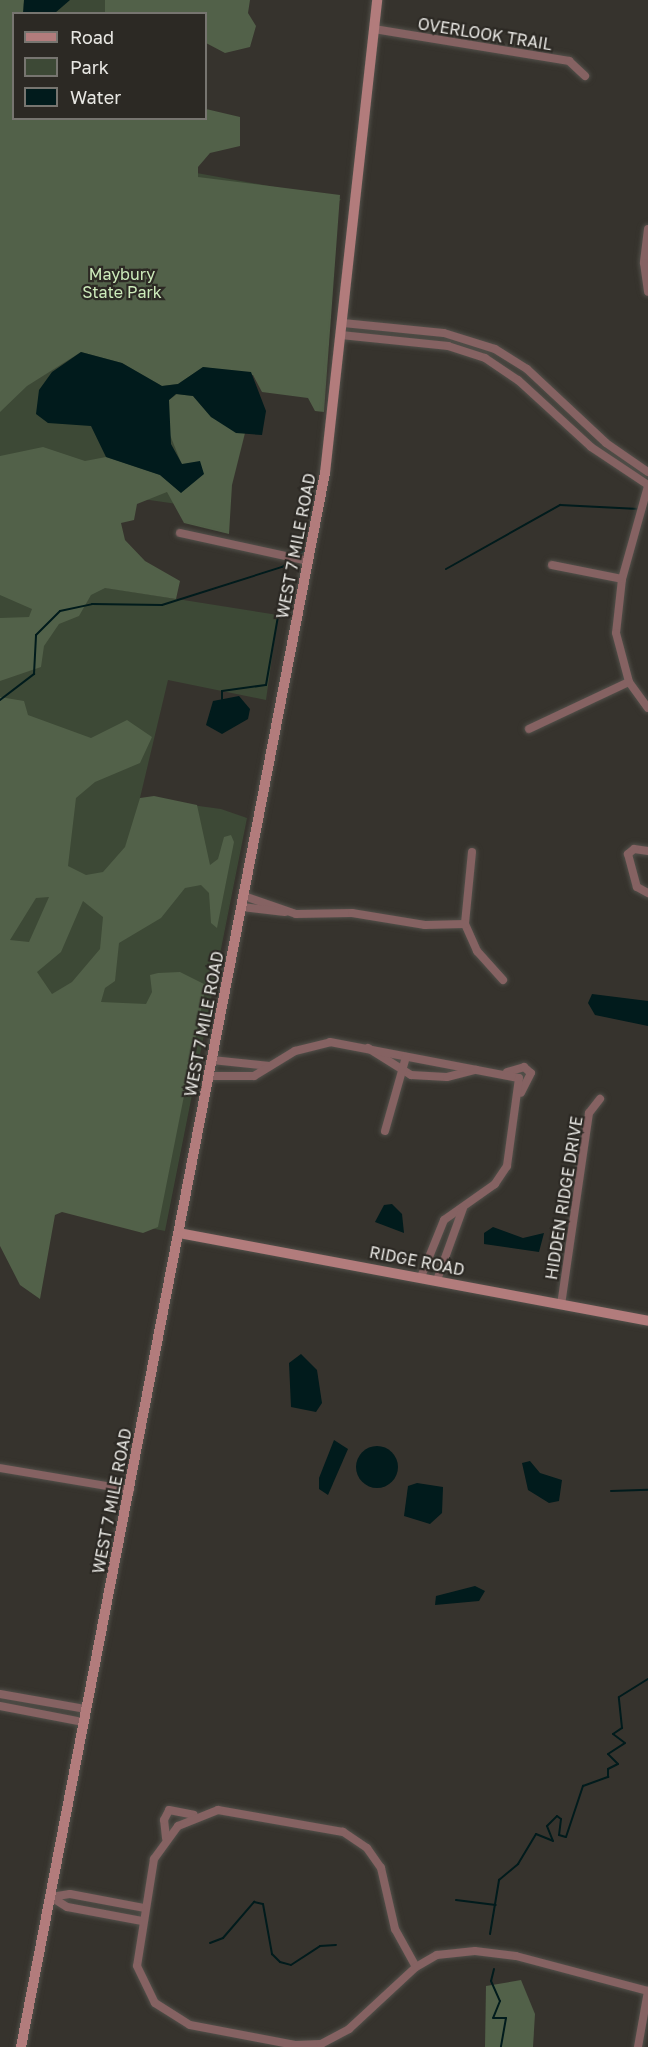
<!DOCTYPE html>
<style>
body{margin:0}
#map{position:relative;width:648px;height:2047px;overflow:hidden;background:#36332d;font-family:"Golos Text",sans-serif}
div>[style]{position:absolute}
.green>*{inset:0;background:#3d4936}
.forest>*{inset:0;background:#526149}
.water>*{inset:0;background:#011b1c}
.round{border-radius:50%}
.stream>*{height:2px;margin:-1px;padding:0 1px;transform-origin:1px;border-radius:1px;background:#011b1c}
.roads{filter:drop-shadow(0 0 2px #52504a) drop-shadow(0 0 2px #52504a)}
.street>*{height:8px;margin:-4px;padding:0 4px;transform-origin:4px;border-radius:4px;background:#856262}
.secondary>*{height:10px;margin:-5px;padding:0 5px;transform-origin:5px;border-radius:5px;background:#b27c7c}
span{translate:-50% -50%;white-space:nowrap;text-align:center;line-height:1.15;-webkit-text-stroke:4.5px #2c2924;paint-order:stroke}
.street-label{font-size:16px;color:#e8e7e3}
.park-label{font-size:16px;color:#cdebbb}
.legend{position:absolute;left:12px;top:12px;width:195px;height:108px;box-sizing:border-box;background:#2c2924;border:2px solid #777570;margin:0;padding:8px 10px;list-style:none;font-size:18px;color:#e8e7e3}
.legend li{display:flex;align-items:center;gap:12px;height:30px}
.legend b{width:30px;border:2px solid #777570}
</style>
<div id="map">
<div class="green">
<div style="clip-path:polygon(0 0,128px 0,126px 13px,14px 14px,14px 118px,103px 156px,341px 199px,228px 344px,198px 507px,66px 488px,51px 579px,278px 615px,266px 700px,168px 680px,140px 798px,221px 809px,247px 818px,165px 1231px,0 1198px)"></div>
</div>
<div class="forest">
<div style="clip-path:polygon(0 0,24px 0,23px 13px,14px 14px,14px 118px,206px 118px,206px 109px,240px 117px,240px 146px,210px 153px,198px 167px,198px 177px,340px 195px,324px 412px,315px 411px,308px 398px,262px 392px,253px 375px,203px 367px,178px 384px,162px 386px,122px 363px,81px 352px,27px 386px,0 412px)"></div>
<div style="clip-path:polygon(105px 0,250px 0,248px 13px,256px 26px,250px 47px,225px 53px,206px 43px,206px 14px,105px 13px)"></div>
<div style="clip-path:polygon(177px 394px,193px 396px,211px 417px,245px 433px,232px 485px,229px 534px,184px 523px,167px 492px,137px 504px,134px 520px,121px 523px,125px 540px,145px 561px,180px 581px,176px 599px,105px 588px,91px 595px,79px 616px,59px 624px,44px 646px,41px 667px,0 681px,0 618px,29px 617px,32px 609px,0 595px,0 456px,43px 447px,85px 461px,106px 457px,160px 475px,181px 492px,182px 465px,166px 425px,169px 400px)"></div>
<div style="clip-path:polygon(evenodd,0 697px,24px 701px,28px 715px,91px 738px,127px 720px,152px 737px,140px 763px,95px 782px,76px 798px,68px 866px,86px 875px,103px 872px,125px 847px,140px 798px,154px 796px,197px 805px,210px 865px,218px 859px,224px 837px,231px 835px,234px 842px,217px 928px,211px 923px,209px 893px,201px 885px,185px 888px,161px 918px,119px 943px,115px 981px,105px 988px,101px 1002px,146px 1004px,152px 992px,150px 975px,158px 973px,180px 972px,206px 985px,158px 1227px,143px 1233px,62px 1212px,55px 1215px,40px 1299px,20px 1285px,0 1246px,0 697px,49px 897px,29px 942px,10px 940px,36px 898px,49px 897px,0 697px,83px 901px,103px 917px,100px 949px,72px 982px,52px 994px,37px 972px,61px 952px,83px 901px)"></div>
<div style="clip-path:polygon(521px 1980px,535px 2014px,533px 2047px,485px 2047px,486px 1986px)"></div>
</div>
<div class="water">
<div style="clip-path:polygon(24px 0,70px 0,55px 13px,23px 14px)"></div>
<div style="clip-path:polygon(81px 352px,122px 363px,162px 386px,178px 384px,203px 367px,251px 372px,266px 411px,262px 435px,236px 433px,211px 417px,193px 396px,176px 394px,169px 400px,171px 444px,182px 464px,200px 461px,204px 474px,181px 493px,160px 475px,106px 457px,91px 426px,48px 423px,36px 414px,39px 390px,52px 372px)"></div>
<div style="clip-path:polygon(239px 696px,250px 709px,248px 719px,222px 734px,206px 725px,213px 701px)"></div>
<div style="clip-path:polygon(592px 994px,648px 1001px,648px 1026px,595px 1015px,588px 1003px)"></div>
<div style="clip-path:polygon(392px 1204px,402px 1214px,404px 1233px,375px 1222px,384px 1205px)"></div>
<div style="clip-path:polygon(493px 1227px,523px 1238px,544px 1233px,539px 1252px,484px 1244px,484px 1233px)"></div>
<div style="clip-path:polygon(301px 1354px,317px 1370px,322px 1403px,316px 1412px,291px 1407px,289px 1363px)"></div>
<div style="clip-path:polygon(334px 1440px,348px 1449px,328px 1495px,319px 1489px,319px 1478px)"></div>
<div class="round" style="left:356px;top:1446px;width:42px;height:42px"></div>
<div style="clip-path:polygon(530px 1461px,540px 1473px,562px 1480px,559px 1501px,549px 1503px,528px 1490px,522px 1463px)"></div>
<div style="clip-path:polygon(417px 1483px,443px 1487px,442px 1513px,430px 1524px,404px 1516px,408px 1486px)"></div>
<div style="clip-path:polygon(475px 1586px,485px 1591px,479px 1601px,435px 1605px,436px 1596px)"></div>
</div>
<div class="stream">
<div style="left:446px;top:569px;width:131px;rotate:-29.3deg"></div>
<div style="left:560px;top:505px;width:79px;rotate:2.9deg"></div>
<div style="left:222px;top:699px;width:8px;rotate:-90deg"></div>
<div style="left:222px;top:691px;width:44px;rotate:-7.8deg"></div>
<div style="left:266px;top:685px;width:122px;rotate:-80.1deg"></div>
<div style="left:0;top:700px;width:43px;rotate:-37.4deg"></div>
<div style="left:34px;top:674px;width:39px;rotate:-87deg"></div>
<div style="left:36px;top:635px;width:34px;rotate:-45deg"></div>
<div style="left:60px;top:611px;width:33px;rotate:-12deg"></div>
<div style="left:92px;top:604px;width:70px;rotate:0.8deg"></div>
<div style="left:162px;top:605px;width:126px;rotate:-17.6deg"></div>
<div style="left:282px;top:567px;width:27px;rotate:-36deg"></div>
<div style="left:611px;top:1491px;width:37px;rotate:-2deg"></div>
<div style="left:456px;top:1900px;width:40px;rotate:7.1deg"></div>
<div style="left:490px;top:1934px;width:55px;rotate:-80.5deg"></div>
<div style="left:499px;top:1880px;width:25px;rotate:-40deg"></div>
<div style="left:518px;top:1864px;width:35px;rotate:-59deg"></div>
<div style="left:536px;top:1834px;width:18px;rotate:22deg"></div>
<div style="left:553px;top:1841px;width:16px;rotate:-112deg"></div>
<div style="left:547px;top:1826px;width:14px;rotate:-45deg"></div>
<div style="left:557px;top:1816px;width:5px;rotate:37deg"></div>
<div style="left:561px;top:1819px;width:16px;rotate:97deg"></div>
<div style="left:559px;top:1835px;width:7px;rotate:16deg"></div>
<div style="left:566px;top:1837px;width:54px;rotate:-71.6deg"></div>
<div style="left:583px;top:1786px;width:27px;rotate:-20deg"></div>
<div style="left:608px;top:1777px;width:8px;rotate:-90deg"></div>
<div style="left:608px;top:1769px;width:11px;rotate:-27deg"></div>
<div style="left:618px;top:1764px;width:14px;rotate:-135deg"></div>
<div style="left:608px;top:1754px;width:20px;rotate:-33deg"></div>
<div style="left:625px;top:1743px;width:15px;rotate:-143deg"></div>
<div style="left:613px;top:1734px;width:11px;rotate:-34deg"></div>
<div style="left:622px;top:1728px;width:31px;rotate:-96deg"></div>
<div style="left:619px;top:1697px;width:34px;rotate:-32deg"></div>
<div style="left:210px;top:1943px;width:14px;rotate:-21deg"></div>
<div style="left:223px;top:1938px;width:48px;rotate:-49.3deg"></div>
<div style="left:254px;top:1902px;width:9px;rotate:13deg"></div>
<div style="left:263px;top:1904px;width:51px;rotate:79.8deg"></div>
<div style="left:272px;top:1954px;width:11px;rotate:45deg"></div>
<div style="left:280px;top:1962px;width:11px;rotate:15deg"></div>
<div style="left:291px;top:1965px;width:35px;rotate:-33deg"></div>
<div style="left:320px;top:1946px;width:16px;rotate:-4deg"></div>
<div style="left:494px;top:1969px;width:12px;rotate:104deg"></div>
<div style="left:491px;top:1981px;width:22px;rotate:66deg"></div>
<div style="left:500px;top:2001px;width:18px;rotate:112deg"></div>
<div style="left:493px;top:2018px;width:13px"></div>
<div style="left:506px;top:2018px;width:29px;rotate:100deg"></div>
</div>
<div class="roads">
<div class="street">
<div style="left:374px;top:29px;width:198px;rotate:9.3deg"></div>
<div style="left:569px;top:61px;width:22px;rotate:43deg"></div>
<div style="left:648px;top:229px;width:34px;rotate:97deg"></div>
<div style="left:644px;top:263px;width:29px;rotate:82deg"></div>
<div style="left:343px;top:323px;width:101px;rotate:5.7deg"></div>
<div style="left:444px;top:333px;width:53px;rotate:17.4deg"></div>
<div style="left:495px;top:349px;width:38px;rotate:32deg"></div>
<div style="left:527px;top:369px;width:108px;rotate:43.1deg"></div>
<div style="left:606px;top:443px;width:51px;rotate:34.6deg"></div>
<div style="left:341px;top:335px;width:108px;rotate:5.9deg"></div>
<div style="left:448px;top:346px;width:39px;rotate:18deg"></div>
<div style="left:485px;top:358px;width:40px;rotate:34deg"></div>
<div style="left:518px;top:380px;width:99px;rotate:42.5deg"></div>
<div style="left:591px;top:447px;width:69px;rotate:33.7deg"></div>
<div style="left:648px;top:486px;width:97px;rotate:105.6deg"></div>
<div style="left:622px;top:579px;width:54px;rotate:96.3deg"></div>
<div style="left:616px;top:633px;width:51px;rotate:75.1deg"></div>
<div style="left:629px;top:682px;width:32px;rotate:54deg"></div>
<div style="left:180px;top:533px;width:131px;rotate:12.3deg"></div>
<div style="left:552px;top:565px;width:71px;rotate:11.3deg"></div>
<div style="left:529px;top:729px;width:110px;rotate:-25.2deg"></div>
<div style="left:648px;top:851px;width:14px;rotate:-172deg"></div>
<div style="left:634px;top:849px;width:8px;rotate:140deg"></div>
<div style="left:628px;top:854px;width:34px;rotate:75deg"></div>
<div style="left:637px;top:887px;width:13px;rotate:29deg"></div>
<div style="left:472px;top:852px;width:72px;rotate:95.6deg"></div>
<div style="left:465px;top:924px;width:30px;rotate:66deg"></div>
<div style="left:477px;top:951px;width:39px;rotate:48deg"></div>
<div style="left:244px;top:896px;width:55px;rotate:19.1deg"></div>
<div style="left:296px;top:914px;width:56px;rotate:-1deg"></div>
<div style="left:352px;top:913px;width:74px;rotate:9.3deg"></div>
<div style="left:425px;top:925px;width:40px;rotate:-1.4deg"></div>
<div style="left:242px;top:907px;width:43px;rotate:6.6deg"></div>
<div style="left:368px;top:1048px;width:51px;rotate:32.1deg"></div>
<div style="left:411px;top:1075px;width:36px;rotate:3deg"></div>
<div style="left:447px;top:1077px;width:30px;rotate:-14deg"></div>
<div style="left:212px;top:1060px;width:58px;rotate:5.9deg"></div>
<div style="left:507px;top:1072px;width:18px;rotate:-16deg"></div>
<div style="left:524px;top:1067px;width:9px;rotate:41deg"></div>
<div style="left:531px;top:1073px;width:22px;rotate:117deg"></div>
<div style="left:209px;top:1076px;width:45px"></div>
<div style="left:254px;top:1076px;width:48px;rotate:-31.4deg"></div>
<div style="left:295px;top:1051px;width:36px;rotate:-14deg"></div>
<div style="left:330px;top:1042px;width:192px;rotate:10.8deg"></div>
<div style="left:519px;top:1078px;width:89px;rotate:97.8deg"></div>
<div style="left:507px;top:1166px;width:22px;rotate:124deg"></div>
<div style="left:495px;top:1184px;width:62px;rotate:144.8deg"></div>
<div style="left:444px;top:1220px;width:61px;rotate:112deg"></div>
<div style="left:385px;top:1131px;width:77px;rotate:-74.2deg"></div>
<div style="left:437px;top:1280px;width:77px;rotate:-70.1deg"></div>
<div style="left:561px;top:1305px;width:194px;rotate:-81.7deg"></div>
<div style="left:589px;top:1113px;width:18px;rotate:-52deg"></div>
<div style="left:0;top:1468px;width:132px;rotate:9.6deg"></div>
<div style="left:0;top:1694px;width:86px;rotate:10deg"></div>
<div style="left:0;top:1706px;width:85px;rotate:10.9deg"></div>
<div style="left:166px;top:1838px;width:18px;rotate:-96deg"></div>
<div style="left:164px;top:1820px;width:11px;rotate:-63deg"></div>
<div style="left:169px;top:1810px;width:25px;rotate:11deg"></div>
<div style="left:142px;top:1921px;width:76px;rotate:-169.4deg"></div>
<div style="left:67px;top:1907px;width:19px;rotate:-148deg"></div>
<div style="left:51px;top:1897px;width:19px;rotate:-9deg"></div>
<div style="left:70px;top:1894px;width:75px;rotate:10.7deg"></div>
<div style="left:416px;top:1967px;width:43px;rotate:-118.9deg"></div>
<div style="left:395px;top:1929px;width:63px;rotate:-102.9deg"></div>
<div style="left:381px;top:1868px;width:24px;rotate:-125deg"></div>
<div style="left:367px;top:1848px;width:29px;rotate:-146deg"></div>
<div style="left:343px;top:1832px;width:127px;rotate:-170deg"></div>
<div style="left:218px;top:1810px;width:43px;rotate:158.2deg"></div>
<div style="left:178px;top:1826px;width:41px;rotate:126deg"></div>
<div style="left:154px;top:1859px;width:108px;rotate:99deg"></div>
<div style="left:137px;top:1966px;width:41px;rotate:64.1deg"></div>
<div style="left:155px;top:2003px;width:41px;rotate:32.2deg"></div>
<div style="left:190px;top:2025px;width:107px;rotate:10.8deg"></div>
<div style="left:295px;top:2045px;width:26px;rotate:-2deg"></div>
<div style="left:321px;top:2044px;width:32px;rotate:-28deg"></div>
<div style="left:349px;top:2029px;width:91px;rotate:-42.8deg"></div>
<div style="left:416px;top:1967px;width:24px;rotate:-30deg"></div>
<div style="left:437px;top:1955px;width:38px;rotate:-6deg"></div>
<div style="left:475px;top:1951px;width:41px;rotate:7deg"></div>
<div style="left:516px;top:1956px;width:137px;rotate:14.9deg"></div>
<div style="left:638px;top:2047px;width:57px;rotate:-79.9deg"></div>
</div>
<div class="secondary">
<div style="left:179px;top:1233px;width:477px;rotate:10.6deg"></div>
<div style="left:21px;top:2047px;width:1603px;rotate:-79.07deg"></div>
<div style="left:325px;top:473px;width:476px;rotate:-83.7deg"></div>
</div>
</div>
<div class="street-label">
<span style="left:485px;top:34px;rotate:9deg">OVERLOOK TRAIL</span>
<span style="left:296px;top:546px;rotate:-79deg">WEST 7 MILE ROAD</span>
<span style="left:204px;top:1024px;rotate:-79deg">WEST 7 MILE ROAD</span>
<span style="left:564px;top:1198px;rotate:-81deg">HIDDEN RIDGE DRIVE</span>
<span style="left:417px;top:1261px;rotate:11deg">RIDGE ROAD</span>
<span style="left:112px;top:1501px;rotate:-79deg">WEST 7 MILE ROAD</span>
</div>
<div class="park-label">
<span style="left:122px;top:283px">Maybury<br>State Park</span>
</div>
<ul class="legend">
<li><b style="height:8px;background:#b27c7c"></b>Road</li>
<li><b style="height:16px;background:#3d4936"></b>Park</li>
<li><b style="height:16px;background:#011b1c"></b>Water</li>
</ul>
</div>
